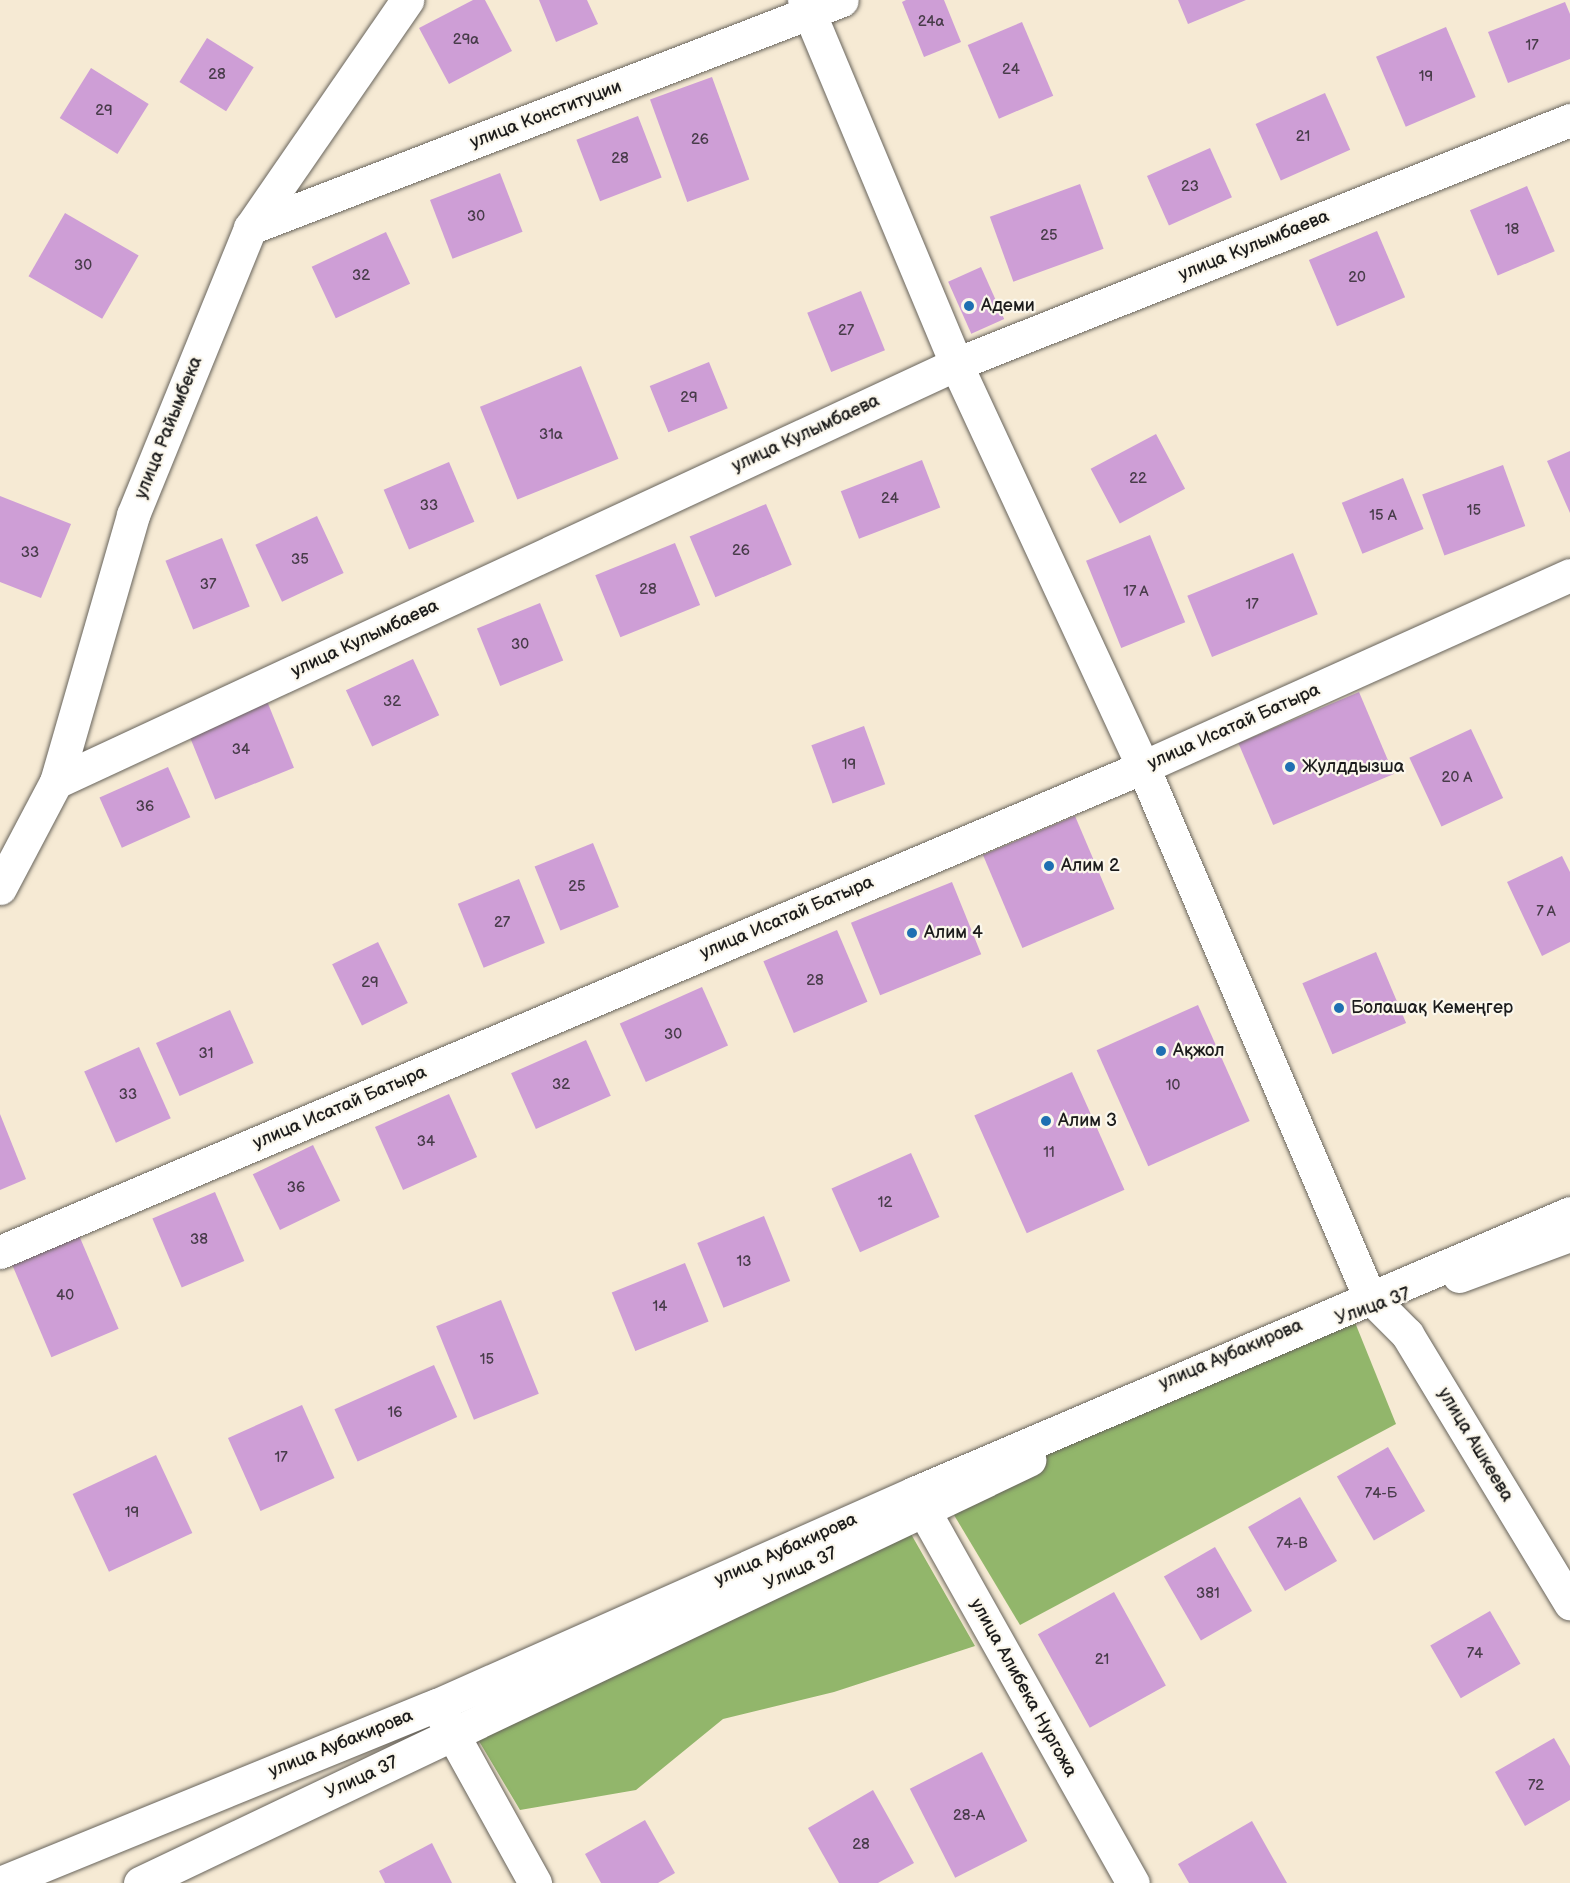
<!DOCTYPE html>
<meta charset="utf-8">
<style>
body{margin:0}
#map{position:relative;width:1570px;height:1883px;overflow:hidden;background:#f6ead4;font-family:"Balsamiq Sans",sans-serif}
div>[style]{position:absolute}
.forest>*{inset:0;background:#92b66b}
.building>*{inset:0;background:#ce9ed6;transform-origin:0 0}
.roads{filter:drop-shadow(0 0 2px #68645c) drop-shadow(0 0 2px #68645c)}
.minor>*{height:33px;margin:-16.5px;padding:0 16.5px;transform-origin:16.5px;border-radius:16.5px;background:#fff}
.secondary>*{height:33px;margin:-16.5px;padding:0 16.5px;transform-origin:16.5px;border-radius:16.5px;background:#fff}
.dots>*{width:16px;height:16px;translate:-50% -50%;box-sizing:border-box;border:3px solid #fbf7ec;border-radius:50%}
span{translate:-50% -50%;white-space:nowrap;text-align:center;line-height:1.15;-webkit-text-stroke:4.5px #fbf7ec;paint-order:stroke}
.number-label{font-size:15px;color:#483c4a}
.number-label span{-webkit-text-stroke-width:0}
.street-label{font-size:18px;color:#1c1c1c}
.poi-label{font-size:18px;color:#1c1c1c}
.left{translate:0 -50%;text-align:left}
</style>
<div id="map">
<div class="forest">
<div style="clip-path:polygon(1352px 1315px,1396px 1424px,1020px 1625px,945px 1500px)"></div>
<div style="clip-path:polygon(903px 1520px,975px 1646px,834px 1692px,723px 1719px,636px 1790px,520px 1810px,470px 1726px)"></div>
</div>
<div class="building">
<div style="clip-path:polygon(473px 0,485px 0,512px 51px,449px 84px,419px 28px)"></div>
<div style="clip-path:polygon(539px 0,587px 0,598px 24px,556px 42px)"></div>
<div style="clip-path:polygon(906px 0,944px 0,961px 42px,924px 57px,902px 2px)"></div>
<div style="clip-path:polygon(1178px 0,1246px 0,1188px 24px)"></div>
<div style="clip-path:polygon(1565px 2px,1570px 14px,1570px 59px,1508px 83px,1488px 32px)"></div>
<div style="left:1022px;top:22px;width:80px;height:59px;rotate:67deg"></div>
<div style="left:1446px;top:27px;width:76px;height:76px;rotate:67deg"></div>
<div style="left:207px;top:38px;width:55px;height:52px;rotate:32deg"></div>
<div style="left:91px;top:68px;width:68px;height:59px;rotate:32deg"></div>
<div style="left:712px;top:77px;width:109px;height:66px;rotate:70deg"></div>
<div style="left:1325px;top:93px;width:62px;height:76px;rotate:66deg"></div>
<div style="left:638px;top:116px;width:66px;height:66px;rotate:69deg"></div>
<div style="left:1210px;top:148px;width:54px;height:69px;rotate:66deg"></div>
<div style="left:500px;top:173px;width:63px;height:75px;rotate:69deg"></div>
<div style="left:1080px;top:184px;width:69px;height:96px;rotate:70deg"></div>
<div style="left:1527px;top:186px;width:71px;height:62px;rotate:67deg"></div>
<div style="left:65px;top:213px;width:85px;height:73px;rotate:30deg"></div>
<div style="left:1377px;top:231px;width:72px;height:74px;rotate:67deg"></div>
<div style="left:386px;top:232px;width:57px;height:82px;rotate:65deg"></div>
<div style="left:981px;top:267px;width:57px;height:36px;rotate:66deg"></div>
<div style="left:861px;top:291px;width:64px;height:58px;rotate:68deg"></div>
<div style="left:709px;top:362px;width:50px;height:64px;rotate:68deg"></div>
<div style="left:581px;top:366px;width:100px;height:109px;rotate:68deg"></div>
<div style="left:1156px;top:434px;width:62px;height:74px;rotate:62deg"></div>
<div style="clip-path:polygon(1570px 451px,1570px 513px,1547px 461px)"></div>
<div style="left:922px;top:460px;width:51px;height:87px;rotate:69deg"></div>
<div style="left:449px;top:462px;width:65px;height:71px;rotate:67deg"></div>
<div style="left:1503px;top:465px;width:65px;height:86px;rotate:70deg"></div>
<div style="left:1403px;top:478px;width:55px;height:66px;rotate:68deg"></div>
<div style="clip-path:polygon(0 496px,71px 524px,41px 598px,0 582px)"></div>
<div style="left:766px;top:504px;width:66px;height:83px;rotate:67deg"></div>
<div style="left:317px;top:516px;width:63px;height:68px;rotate:65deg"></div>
<div style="left:1150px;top:535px;width:94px;height:69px;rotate:68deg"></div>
<div style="left:222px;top:538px;width:74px;height:61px;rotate:68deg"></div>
<div style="left:675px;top:543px;width:67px;height:86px;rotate:68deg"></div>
<div style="left:1293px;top:553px;width:66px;height:114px;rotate:68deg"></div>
<div style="left:540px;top:603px;width:62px;height:68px;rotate:68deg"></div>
<div style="left:413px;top:659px;width:62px;height:74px;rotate:65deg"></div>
<div style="left:1359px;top:692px;width:89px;height:131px;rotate:67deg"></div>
<div style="left:267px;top:701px;width:72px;height:85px;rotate:68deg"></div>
<div style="left:864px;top:726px;width:62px;height:56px;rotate:70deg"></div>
<div style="left:1471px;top:729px;width:76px;height:68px;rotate:65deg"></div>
<div style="left:168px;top:767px;width:55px;height:75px;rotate:66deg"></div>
<div style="left:1075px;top:816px;width:101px;height:100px;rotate:67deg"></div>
<div style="left:593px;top:843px;width:69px;height:63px;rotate:68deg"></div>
<div style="clip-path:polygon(1562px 856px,1570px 872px,1570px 942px,1542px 956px,1507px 882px)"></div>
<div style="left:519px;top:879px;width:69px;height:66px;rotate:68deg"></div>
<div style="left:952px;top:882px;width:78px;height:109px;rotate:68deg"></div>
<div style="left:837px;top:930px;width:78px;height:80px;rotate:67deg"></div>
<div style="left:378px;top:942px;width:68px;height:51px;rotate:64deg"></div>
<div style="left:1376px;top:952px;width:77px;height:80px;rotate:67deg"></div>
<div style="left:702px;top:987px;width:64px;height:90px;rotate:66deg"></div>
<div style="left:1198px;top:1005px;width:127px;height:111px;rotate:66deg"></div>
<div style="left:230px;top:1010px;width:58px;height:81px;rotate:66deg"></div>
<div style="left:586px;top:1040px;width:61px;height:82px;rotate:66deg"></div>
<div style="left:139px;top:1047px;width:78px;height:60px;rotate:66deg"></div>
<div style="left:1072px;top:1072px;width:129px;height:107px;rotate:66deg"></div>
<div style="left:449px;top:1094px;width:69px;height:81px;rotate:66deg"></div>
<div style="clip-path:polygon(0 1114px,26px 1179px,0 1190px)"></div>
<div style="left:313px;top:1145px;width:62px;height:67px;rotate:64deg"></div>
<div style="left:911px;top:1153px;width:70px;height:87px;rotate:66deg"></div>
<div style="left:215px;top:1192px;width:75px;height:68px;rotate:67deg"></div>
<div style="left:764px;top:1216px;width:70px;height:72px;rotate:68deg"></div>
<div style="left:78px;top:1233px;width:104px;height:73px;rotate:67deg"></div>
<div style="left:685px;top:1263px;width:63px;height:79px;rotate:68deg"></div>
<div style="left:501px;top:1300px;width:101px;height:70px;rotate:68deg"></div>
<div style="left:434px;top:1365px;width:57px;height:109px;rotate:66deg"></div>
<div style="left:302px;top:1405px;width:80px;height:81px;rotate:66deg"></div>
<div style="left:1388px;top:1447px;width:74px;height:59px;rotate:60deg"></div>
<div style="left:156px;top:1455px;width:86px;height:92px;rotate:65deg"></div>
<div style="left:1300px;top:1497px;width:74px;height:60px;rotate:60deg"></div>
<div style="left:1215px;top:1547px;width:74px;height:59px;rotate:60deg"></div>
<div style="left:1114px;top:1592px;width:107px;height:87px;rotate:61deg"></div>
<div style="left:1490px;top:1611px;width:61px;height:69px;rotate:60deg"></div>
<div style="clip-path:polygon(1554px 1738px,1570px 1766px,1570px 1800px,1525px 1826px,1495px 1772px)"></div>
<div style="left:982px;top:1752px;width:100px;height:81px;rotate:63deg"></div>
<div style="clip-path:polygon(873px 1790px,914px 1863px,878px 1883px,839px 1883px,808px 1828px)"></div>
<div style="clip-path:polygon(645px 1820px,675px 1873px,658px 1883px,601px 1883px,585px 1854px)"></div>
<div style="clip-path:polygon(1252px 1821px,1287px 1883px,1189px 1883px,1178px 1864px)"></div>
<div style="clip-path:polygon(432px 1843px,452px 1883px,385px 1883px,379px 1871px)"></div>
</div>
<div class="roads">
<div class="minor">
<div style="left:804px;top:0;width:394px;rotate:67.3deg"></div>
<div style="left:956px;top:364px;width:444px;rotate:65.1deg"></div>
<div style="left:1143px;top:767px;width:575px;rotate:66.87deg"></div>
<div style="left:1369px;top:1296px;width:54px;rotate:45deg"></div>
<div style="left:1407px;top:1334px;width:315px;rotate:58.8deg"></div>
<div style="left:250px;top:228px;width:634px;rotate:-21.06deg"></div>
<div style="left:56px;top:782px;width:992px;rotate:-24.91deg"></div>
<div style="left:956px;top:364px;width:661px;rotate:-21.67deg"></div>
<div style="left:0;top:888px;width:120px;rotate:-62.2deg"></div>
<div style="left:56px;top:782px;width:278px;rotate:-73.9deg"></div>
<div style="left:133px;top:515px;width:310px;rotate:-67.8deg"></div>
<div style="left:250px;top:228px;width:277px;rotate:-55.4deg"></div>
<div style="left:0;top:1252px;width:1242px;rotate:-22.99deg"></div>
<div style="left:1143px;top:767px;width:468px;rotate:-24.2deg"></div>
<div style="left:1459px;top:1276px;width:118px;rotate:-20.3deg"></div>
<div style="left:914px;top:1493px;width:447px;rotate:60.7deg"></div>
<div style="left:442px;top:1715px;width:192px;rotate:61deg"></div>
<div style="left:140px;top:1883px;width:985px;rotate:-25.45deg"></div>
</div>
<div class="secondary">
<div style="left:0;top:1883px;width:472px;rotate:-22.2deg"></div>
<div style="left:437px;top:1705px;width:522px;rotate:-23.96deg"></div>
<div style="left:914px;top:1493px;width:713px;rotate:-23.11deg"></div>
</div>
</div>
<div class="dots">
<div style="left:969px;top:306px;background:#1f6fb2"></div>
<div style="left:1290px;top:767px;background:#1f6fb2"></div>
<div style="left:1049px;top:866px;background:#1f6fb2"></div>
<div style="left:912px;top:933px;background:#1f6fb2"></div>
<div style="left:1339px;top:1008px;background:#1f6fb2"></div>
<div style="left:1161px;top:1051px;background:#1f6fb2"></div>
<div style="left:1046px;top:1121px;background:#1f6fb2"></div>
</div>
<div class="number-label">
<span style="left:931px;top:22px">24а</span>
<span style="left:466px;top:40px">29а</span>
<span style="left:1532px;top:46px">17</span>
<span style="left:1011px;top:70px">24</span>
<span style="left:217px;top:75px">28</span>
<span style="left:1426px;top:77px">19</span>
<span style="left:104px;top:111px">29</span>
<span style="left:1303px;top:137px">21</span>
<span style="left:700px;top:140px">26</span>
<span style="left:620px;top:159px">28</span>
<span style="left:1190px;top:187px">23</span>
<span style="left:476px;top:217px">30</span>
<span style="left:1512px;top:230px">18</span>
<span style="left:1049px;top:236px">25</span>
<span style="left:83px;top:266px">30</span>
<span style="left:361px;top:276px">32</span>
<span style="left:1357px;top:278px">20</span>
<span style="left:846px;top:331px">27</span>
<span style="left:689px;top:398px">29</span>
<span style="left:551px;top:435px">31а</span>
<span style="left:1138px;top:479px">22</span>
<span style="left:890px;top:499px">24</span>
<span style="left:429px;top:506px">33</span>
<span style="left:1474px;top:511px">15</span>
<span style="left:1383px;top:516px">15 А</span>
<span style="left:741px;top:551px">26</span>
<span style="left:30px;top:553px">33</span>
<span style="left:300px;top:560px">35</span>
<span style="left:208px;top:585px">37</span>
<span style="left:648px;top:590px">28</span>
<span style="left:1136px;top:592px">17 А</span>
<span style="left:1252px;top:605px">17</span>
<span style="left:520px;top:645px">30</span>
<span style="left:392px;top:702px">32</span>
<span style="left:241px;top:750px">34</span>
<span style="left:849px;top:765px">19</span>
<span style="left:1457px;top:778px">20 А</span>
<span style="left:145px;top:807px">36</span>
<span style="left:577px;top:887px">25</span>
<span style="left:1546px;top:912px">7 А</span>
<span style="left:502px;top:923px">27</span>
<span style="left:815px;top:981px">28</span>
<span style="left:370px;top:983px">29</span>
<span style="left:673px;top:1035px">30</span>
<span style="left:206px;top:1054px">31</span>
<span style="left:561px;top:1085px">32</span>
<span style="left:1173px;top:1086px">10</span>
<span style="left:128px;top:1095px">33</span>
<span style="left:426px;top:1142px">34</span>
<span style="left:1049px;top:1153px">11</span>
<span style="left:296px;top:1188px">36</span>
<span style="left:885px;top:1203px">12</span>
<span style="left:199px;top:1240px">38</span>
<span style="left:744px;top:1262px">13</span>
<span style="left:65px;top:1296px">40</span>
<span style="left:660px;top:1307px">14</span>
<span style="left:487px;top:1360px">15</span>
<span style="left:395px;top:1413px">16</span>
<span style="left:281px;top:1458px">17</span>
<span style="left:1381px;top:1494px">74-Б</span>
<span style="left:132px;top:1513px">19</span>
<span style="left:1292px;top:1544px">74-В</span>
<span style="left:1208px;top:1594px">381</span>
<span style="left:1475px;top:1654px">74</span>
<span style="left:1102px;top:1660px">21</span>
<span style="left:1536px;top:1786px">72</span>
<span style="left:969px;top:1816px">28-А</span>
<span style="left:861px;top:1845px">28</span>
</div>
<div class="street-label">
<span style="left:546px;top:115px;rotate:-21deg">улица Конституции</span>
<span style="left:1254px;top:246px;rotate:-22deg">улица Кулымбаева</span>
<span style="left:169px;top:428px;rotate:-68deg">улица Райымбека</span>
<span style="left:806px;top:434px;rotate:-25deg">улица Кулымбаева</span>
<span style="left:365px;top:639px;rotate:-25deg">улица Кулымбаева</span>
<span style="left:1234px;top:727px;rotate:-24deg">улица Исатай Батыра</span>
<span style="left:787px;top:918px;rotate:-23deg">улица Исатай Батыра</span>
<span style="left:340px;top:1108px;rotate:-23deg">улица Исатай Батыра</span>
<span style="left:1373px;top:1307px;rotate:-20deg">Улица 37</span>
<span style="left:1231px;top:1355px;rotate:-23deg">улица Аубакирова</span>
<span style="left:1475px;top:1445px;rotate:59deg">улица Ашкеева</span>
<span style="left:786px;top:1550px;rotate:-24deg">улица Аубакирова</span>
<span style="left:801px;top:1569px;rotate:-25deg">Улица 37</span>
<span style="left:1023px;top:1688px;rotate:61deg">улица Алибека Нургожа</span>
<span style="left:341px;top:1744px;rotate:-22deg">улица Аубакирова</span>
<span style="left:362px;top:1778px;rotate:-25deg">Улица 37</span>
</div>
<div class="poi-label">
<span class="left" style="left:981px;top:306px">Адеми</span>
<span class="left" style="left:1302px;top:767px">Жулддызша</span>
<span class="left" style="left:1061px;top:866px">Алим 2</span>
<span class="left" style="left:924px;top:933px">Алим 4</span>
<span class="left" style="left:1351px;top:1008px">Болашақ Кемеңгер</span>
<span class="left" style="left:1173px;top:1051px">Ақжол</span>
<span class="left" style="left:1058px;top:1121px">Алим 3</span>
</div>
</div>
